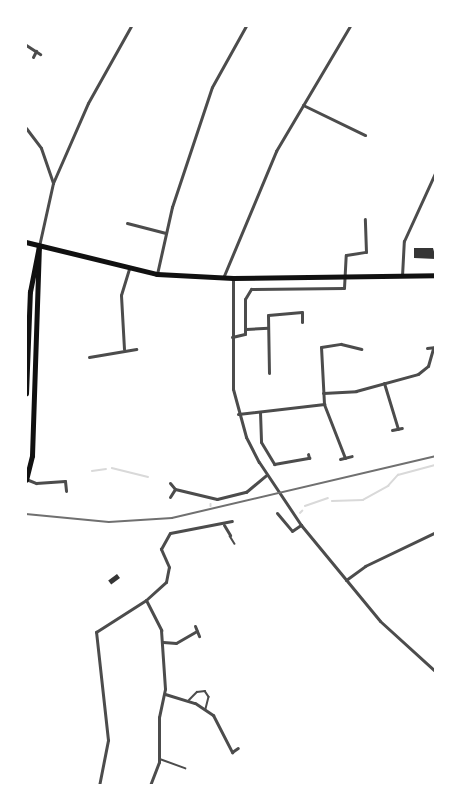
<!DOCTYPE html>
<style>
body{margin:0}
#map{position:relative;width:461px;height:811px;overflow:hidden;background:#fff;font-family:"Fira Sans Condensed",sans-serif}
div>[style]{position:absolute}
.stream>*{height:1.5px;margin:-0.75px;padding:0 0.75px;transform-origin:0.75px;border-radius:0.75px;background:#d9d9d9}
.building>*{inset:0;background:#353535;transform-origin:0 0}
.service>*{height:1.5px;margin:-0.75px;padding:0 0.75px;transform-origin:0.75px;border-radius:0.75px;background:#4c4c4c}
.minor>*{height:3px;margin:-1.5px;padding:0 1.5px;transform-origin:1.5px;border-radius:1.5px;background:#4c4c4c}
.tertiary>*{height:3px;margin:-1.5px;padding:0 1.5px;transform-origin:1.5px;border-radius:1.5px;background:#4c4c4c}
.primary>*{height:4.5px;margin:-2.25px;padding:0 2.25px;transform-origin:2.25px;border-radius:2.25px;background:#111}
.rail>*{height:1.5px;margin:-0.75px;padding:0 0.75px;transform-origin:0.75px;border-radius:0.75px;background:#707070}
span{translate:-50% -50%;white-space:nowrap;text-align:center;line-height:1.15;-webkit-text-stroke:4.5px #fff;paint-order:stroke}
.frame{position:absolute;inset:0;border:27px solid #fff;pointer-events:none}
</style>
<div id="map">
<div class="stream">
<div style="left:112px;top:468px;width:37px;rotate:14deg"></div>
<div style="left:92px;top:471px;width:14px;rotate:-8deg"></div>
<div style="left:332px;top:501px;width:31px;rotate:-2deg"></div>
<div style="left:363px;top:500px;width:29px;rotate:-29deg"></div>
<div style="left:388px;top:486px;width:15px;rotate:-48deg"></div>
<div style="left:398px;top:475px;width:39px;rotate:-15deg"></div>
<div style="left:211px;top:504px;width:2px;rotate:90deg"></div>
<div style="left:305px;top:506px;width:24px;rotate:-19deg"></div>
<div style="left:300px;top:513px;width:3px;rotate:-45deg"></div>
</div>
<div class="building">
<div style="clip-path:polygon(414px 248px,433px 248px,436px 259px,414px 258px)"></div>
<div style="left:117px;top:574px;width:5px;height:11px;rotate:53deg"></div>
</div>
<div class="service">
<div style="left:230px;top:536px;width:9px;rotate:58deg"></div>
<div style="left:189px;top:700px;width:11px;rotate:-45deg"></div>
<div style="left:197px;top:692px;width:8px;rotate:-7deg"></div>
<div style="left:205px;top:691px;width:7px;rotate:56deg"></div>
<div style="left:209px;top:697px;width:12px;rotate:104deg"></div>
<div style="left:160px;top:759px;width:27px;rotate:20deg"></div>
</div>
<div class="minor">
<div style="left:26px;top:45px;width:17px;rotate:33deg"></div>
<div style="left:33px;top:57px;width:7px;rotate:-63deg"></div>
<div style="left:303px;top:105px;width:69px;rotate:25.8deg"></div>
<div style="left:53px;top:183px;width:87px;rotate:-66.4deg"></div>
<div style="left:88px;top:103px;width:88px;rotate:-60.8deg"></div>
<div style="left:127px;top:223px;width:40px;rotate:14.4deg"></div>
<div style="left:157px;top:274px;width:69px;rotate:-77.4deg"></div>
<div style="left:172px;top:207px;width:126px;rotate:-71.6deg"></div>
<div style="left:212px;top:87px;width:70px;rotate:-60.9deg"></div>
<div style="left:402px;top:276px;width:35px;rotate:-87deg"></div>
<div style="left:404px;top:241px;width:77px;rotate:-65.4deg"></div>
<div style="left:223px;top:278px;width:138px;rotate:-67.3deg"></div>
<div style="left:276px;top:151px;width:145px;rotate:-59.4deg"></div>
<div style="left:233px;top:278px;width:111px;rotate:90deg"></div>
<div style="left:233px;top:389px;width:50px;rotate:74.8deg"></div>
<div style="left:246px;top:437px;width:28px;rotate:63deg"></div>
<div style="left:259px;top:462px;width:76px;rotate:56.3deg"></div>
<div style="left:301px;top:525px;width:124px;rotate:50.5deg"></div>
<div style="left:380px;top:621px;width:76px;rotate:42.3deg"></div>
<div style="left:246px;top:329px;width:22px;rotate:-3deg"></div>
<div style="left:232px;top:337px;width:13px;rotate:-13deg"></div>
<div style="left:245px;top:334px;width:35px;rotate:-90deg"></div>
<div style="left:245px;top:299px;width:12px;rotate:-59deg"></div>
<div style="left:251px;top:289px;width:93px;rotate:-0.6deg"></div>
<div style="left:344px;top:288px;width:33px;rotate:-87deg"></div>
<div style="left:346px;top:255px;width:20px;rotate:-9deg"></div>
<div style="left:366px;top:252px;width:33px;rotate:-92deg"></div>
<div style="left:427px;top:348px;width:9px;rotate:-6deg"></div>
<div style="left:124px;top:349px;width:54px;rotate:-93.2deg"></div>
<div style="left:121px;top:295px;width:27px;rotate:-73deg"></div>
<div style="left:89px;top:357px;width:48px;rotate:-9.7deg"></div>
<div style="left:269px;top:373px;width:58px;rotate:-91deg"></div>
<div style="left:268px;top:315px;width:34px;rotate:-5deg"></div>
<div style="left:302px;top:312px;width:10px;rotate:90deg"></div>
<div style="left:384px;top:383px;width:48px;rotate:73.1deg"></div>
<div style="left:323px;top:393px;width:33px;rotate:-3deg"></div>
<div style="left:356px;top:391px;width:64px;rotate:-15.3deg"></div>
<div style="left:418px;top:374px;width:13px;rotate:-39deg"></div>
<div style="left:428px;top:366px;width:19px;rotate:-74deg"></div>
<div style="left:260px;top:412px;width:30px;rotate:88deg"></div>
<div style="left:261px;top:442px;width:26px;rotate:59deg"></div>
<div style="left:274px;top:464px;width:36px;rotate:-10deg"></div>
<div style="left:309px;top:458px;width:4px;rotate:-104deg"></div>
<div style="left:238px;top:414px;width:87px;rotate:-6.6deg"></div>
<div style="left:392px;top:430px;width:10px;rotate:-11deg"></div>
<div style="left:345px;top:458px;width:58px;rotate:-111.3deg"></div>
<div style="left:324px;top:404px;width:57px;rotate:-93deg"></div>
<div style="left:321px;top:347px;width:20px;rotate:-9deg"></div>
<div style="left:341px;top:344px;width:21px;rotate:14deg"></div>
<div style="left:340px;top:459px;width:12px;rotate:-14deg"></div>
<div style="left:26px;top:479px;width:11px;rotate:22deg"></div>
<div style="left:36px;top:483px;width:29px;rotate:-4deg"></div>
<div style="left:65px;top:481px;width:10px;rotate:84deg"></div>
<div style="left:170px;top:483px;width:8px;rotate:50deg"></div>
<div style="left:175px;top:489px;width:43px;rotate:13.4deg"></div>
<div style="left:217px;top:499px;width:30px;rotate:-14deg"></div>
<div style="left:246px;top:492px;width:26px;rotate:-40deg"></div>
<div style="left:170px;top:497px;width:9px;rotate:-58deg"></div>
<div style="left:277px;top:513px;width:23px;rotate:50deg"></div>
<div style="left:292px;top:531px;width:11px;rotate:-34deg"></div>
<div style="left:224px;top:525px;width:12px;rotate:59deg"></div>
<div style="left:346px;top:580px;width:24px;rotate:-36deg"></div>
<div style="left:365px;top:566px;width:79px;rotate:-25.6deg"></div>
<div style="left:146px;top:600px;width:34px;rotate:63deg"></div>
<div style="left:161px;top:630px;width:59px;rotate:86.1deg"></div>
<div style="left:165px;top:689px;width:29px;rotate:102deg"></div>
<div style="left:159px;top:717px;width:45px;rotate:90deg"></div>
<div style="left:159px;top:762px;width:26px;rotate:111deg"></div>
<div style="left:195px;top:626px;width:11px;rotate:68deg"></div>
<div style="left:163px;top:642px;width:13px;rotate:4deg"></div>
<div style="left:176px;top:643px;width:24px;rotate:-30deg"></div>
<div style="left:165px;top:694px;width:31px;rotate:17deg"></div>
<div style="left:195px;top:703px;width:22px;rotate:34deg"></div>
<div style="left:213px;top:715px;width:42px;rotate:62.8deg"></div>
<div style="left:232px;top:752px;width:7px;rotate:-34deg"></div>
<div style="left:99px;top:786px;width:47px;rotate:-78.9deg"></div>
<div style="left:108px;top:740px;width:109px;rotate:-96.3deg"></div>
<div style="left:96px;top:632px;width:59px;rotate:-32.6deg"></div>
<div style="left:146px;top:600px;width:27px;rotate:-42deg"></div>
<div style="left:166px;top:582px;width:15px;rotate:-79deg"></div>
<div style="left:169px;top:567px;width:20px;rotate:-114deg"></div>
<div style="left:161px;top:549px;width:18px;rotate:-61deg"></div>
<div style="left:170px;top:533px;width:63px;rotate:-11deg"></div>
</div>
<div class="tertiary">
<div style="left:26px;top:128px;width:25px;rotate:53deg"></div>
<div style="left:41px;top:148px;width:37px;rotate:71deg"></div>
<div style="left:53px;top:183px;width:65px;rotate:102.5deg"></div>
</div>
<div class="primary">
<div style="left:26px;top:242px;width:135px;rotate:13.7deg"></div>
<div style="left:157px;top:274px;width:76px;rotate:3deg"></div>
<div style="left:233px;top:278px;width:203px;rotate:-0.8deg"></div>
<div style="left:26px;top:394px;width:102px;rotate:-87.8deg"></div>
<div style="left:30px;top:292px;width:47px;rotate:-78.9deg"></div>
<div style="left:26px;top:480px;width:25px;rotate:-76deg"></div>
<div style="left:32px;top:456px;width:210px;rotate:-88.1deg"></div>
</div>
<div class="rail">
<div style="left:26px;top:514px;width:83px;rotate:5.5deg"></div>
<div style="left:109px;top:522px;width:63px;rotate:-3.6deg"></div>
<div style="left:172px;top:518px;width:271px;rotate:-13.2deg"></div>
</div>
<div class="frame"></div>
</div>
